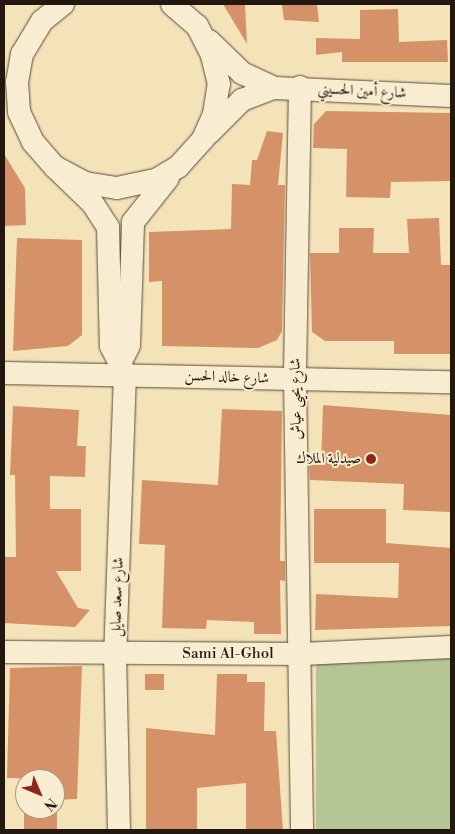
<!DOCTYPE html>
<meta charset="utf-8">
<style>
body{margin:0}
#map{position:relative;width:455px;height:834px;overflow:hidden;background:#f4e3b8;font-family:"Libre Bodoni",Amiri,serif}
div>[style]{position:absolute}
.green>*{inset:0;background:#b5c594;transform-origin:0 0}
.building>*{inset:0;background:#d59168;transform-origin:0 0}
.roads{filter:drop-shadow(0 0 1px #564b3a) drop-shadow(0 0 1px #564b3a)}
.street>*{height:22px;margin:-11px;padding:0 11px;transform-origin:11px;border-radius:11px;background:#f8edd1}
.dots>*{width:14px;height:14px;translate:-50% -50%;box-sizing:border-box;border:2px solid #f8edd1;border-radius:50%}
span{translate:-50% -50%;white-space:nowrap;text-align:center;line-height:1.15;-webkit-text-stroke:4px #f8edd1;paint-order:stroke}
.street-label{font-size:15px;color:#221810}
.poi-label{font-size:15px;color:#221810}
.right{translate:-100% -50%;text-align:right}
.frame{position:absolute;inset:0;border:5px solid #221810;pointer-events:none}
.north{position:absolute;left:15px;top:769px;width:50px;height:50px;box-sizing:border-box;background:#f8edd1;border:1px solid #a29884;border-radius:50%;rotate:135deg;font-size:14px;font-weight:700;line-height:20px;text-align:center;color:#221810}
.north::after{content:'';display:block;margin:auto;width:18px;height:22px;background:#8f2418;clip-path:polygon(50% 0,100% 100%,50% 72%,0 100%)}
</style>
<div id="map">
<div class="green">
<div style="left:316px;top:658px;width:135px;height:172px"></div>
</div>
<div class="building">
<div style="clip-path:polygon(223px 4px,245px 4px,247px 44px)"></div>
<div style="clip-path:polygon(317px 4px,319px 22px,284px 20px,282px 5px)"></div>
<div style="clip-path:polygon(398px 9px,399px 42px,447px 40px,448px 62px,342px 62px,342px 52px,316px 55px,316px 38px,360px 39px,360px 10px)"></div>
<div style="clip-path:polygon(326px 111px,451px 113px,451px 181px,391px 182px,390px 198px,346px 197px,347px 149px,313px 148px,314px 124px)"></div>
<div style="clip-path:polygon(267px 131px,283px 133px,278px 185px,285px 185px,282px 331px,277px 340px,258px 348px,162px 346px,162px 281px,149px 282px,149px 232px,231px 229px,232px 184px,250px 185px,252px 160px,257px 160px)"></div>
<div style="clip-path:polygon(4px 154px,25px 188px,26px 225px,4px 226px)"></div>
<div style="clip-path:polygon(439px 218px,441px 265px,451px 265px,451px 354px,394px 354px,394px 341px,325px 341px,312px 332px,310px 253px,339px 253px,339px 228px,374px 228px,373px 253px,409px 253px,407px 219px)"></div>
<div style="clip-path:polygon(17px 238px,82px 240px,82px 335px,68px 346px,13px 351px)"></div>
<div style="clip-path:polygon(323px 405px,451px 415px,451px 512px,403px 510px,404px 484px,310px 480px,309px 465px,321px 465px)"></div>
<div style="clip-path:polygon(13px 406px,79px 410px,77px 446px,86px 446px,85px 477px,50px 476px,50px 509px,81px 509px,81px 571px,56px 571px,78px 608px,90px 610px,75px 627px,4px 623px,4px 557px,16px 557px,15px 475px,10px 475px)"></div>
<div style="clip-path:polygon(222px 409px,282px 411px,280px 561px,285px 561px,285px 581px,280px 580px,281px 634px,254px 634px,254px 622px,207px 620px,206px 629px,162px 628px,165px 545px,139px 544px,142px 480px,218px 485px)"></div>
<div style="clip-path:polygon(314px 509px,386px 509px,386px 543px,451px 548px,451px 626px,315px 630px,316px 594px,398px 598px,399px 563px,314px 563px)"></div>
<div style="clip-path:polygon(82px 666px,77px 799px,55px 800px,55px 779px,7px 778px,10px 668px)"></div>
<div style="left:145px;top:674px;width:19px;height:16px"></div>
<div style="clip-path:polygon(217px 674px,247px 674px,247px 682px,265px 682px,264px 731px,276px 731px,283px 830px,246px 830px,246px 783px,197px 788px,197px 830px,146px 830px,146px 728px,215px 735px)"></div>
<div style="left:24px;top:809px;width:33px;height:21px"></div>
</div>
<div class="roads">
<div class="street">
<div style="left:63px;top:4px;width:27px;rotate:141deg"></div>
<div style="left:42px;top:21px;width:39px;rotate:121deg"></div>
<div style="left:22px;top:54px;width:28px;rotate:100deg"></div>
<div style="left:17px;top:82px;width:30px;rotate:86deg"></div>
<div style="left:19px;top:112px;width:33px;rotate:65deg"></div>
<div style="left:33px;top:142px;width:33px;rotate:49deg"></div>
<div style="left:55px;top:167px;width:34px;rotate:28deg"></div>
<div style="left:85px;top:183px;width:32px;rotate:9deg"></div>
<div style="left:117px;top:188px;width:40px;rotate:-12deg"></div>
<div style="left:156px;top:180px;width:26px;rotate:-31deg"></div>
<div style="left:178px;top:167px;width:38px;rotate:-48deg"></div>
<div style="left:203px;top:139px;width:27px;rotate:-66deg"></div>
<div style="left:214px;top:114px;width:30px;rotate:-81deg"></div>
<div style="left:219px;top:84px;width:30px;rotate:-104deg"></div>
<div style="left:212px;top:55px;width:33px;rotate:-117deg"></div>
<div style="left:197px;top:26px;width:33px;rotate:-139deg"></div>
<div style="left:209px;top:41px;width:46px;rotate:44.1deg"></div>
<div style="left:242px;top:73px;width:35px;rotate:25deg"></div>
<div style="left:300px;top:87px;width:293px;rotate:91deg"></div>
<div style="left:295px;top:380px;width:450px;rotate:89.1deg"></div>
<div style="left:209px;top:133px;width:47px;rotate:-45deg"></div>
<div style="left:242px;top:100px;width:34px;rotate:-21deg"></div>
<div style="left:274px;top:88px;width:177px;rotate:2.6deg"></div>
<div style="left:55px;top:167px;width:53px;rotate:44.2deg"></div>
<div style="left:93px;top:204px;width:27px;rotate:57deg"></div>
<div style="left:108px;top:227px;width:119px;rotate:88.6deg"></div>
<div style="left:111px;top:346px;width:30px;rotate:63deg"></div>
<div style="left:125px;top:373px;width:281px;rotate:92deg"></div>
<div style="left:115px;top:654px;width:176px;rotate:88.7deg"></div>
<div style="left:119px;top:365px;width:22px;rotate:-63deg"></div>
<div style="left:129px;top:345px;width:123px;rotate:-88.1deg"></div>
<div style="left:133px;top:222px;width:56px;rotate:-51.5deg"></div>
<div style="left:4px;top:373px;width:447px;rotate:1.2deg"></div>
<div style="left:4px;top:652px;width:298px;rotate:0.4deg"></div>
<div style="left:302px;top:654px;width:149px;rotate:-2.7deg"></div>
</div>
</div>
<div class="dots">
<div style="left:371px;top:459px;background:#8f2418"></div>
</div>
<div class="street-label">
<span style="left:362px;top:91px;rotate:3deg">شارع أمين الحسيني</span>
<span style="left:227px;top:377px;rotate:2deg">شارع خالد الحسن</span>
<span style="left:296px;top:399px;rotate:-91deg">شارع يحيى عياش</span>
<span style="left:117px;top:597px;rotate:-88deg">شارع سعد صايل</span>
<span style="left:228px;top:654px">Sami Al-Ghol</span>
</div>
<div class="poi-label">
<span class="right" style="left:361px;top:459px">صيدلية الملاك</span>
</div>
<div class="frame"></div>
<div class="north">N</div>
</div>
